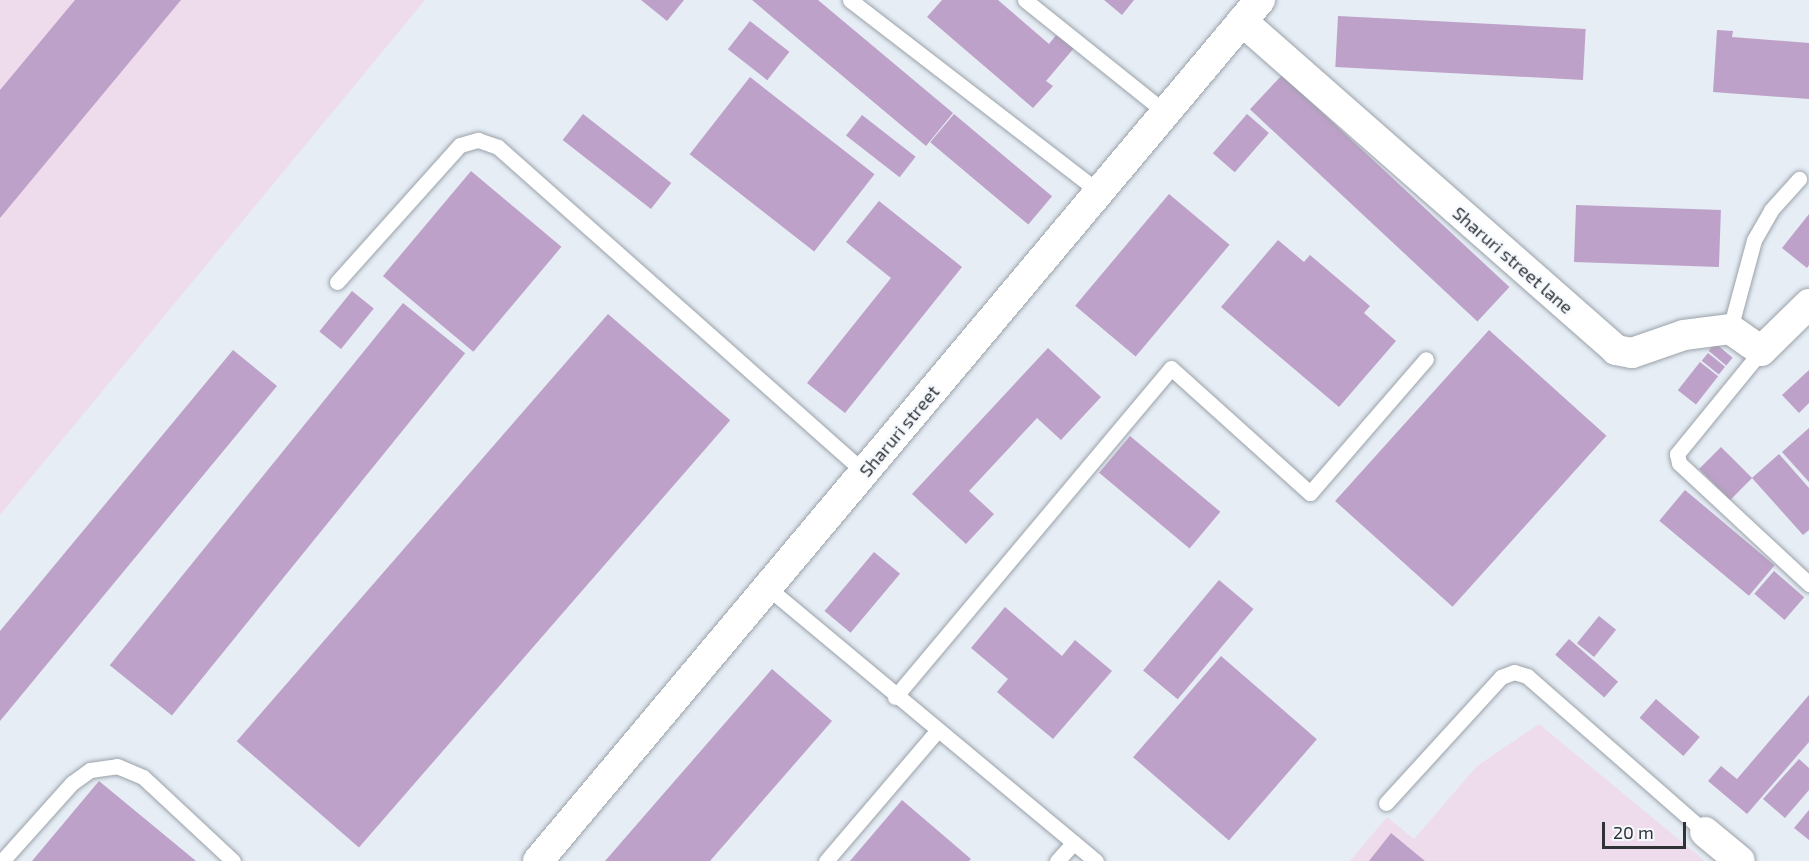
<!DOCTYPE html>
<style>
body{margin:0}
#map{position:relative;width:1809px;height:861px;overflow:hidden;background:#e6edf5;font-family:"Exo 2",sans-serif}
div>[style]{position:absolute}
.industrial>*{inset:0;background:#eedced}
.building>*{inset:0;background:#bda1c8;transform-origin:0 0}
.roads{filter:drop-shadow(0 0 2px #9ba2a9) drop-shadow(0 0 2px #9ba2a9)}
.service>*{height:15px;margin:-7.5px;padding:0 7.5px;transform-origin:7.5px;border-radius:7.5px;background:#fff}
.minor>*{height:30px;margin:-15px;padding:0 15px;transform-origin:15px;border-radius:15px;background:#fff}
span{translate:-50% -50%;white-space:nowrap;text-align:center;line-height:1.15;-webkit-text-stroke:5px #f6faff;paint-order:stroke}
.street-label{font-size:18px;color:#303336}
.scale{position:absolute;left:1602px;top:822px;width:84px;height:27px;box-sizing:border-box;border:3px solid #303336;border-top:0;padding-left:8px;font-size:18px;line-height:21px;white-space:nowrap;color:#303336;-webkit-text-stroke:4px #f6faff;paint-order:stroke}
</style>
<div id="map">
<div class="industrial">
<div style="clip-path:polygon(0 0,425px 0,0 515px)"></div>
<div style="clip-path:polygon(1539px 724px,1705px 861px,1350px 861px,1387px 817px,1414px 839px,1477px 766px)"></div>
</div>
<div class="building">
<div style="clip-path:polygon(75px 0,181px 0,0 218px,0 90px)"></div>
<div style="clip-path:polygon(641px 0,684px 0,667px 21px)"></div>
<div style="clip-path:polygon(752px 0,818px 0,953px 113px,926px 146px)"></div>
<div style="clip-path:polygon(942px 0,998px 0,1049px 44px,1057px 34px,1074px 48px,1046px 81px,1053px 86px,1033px 108px,927px 17px)"></div>
<div style="clip-path:polygon(1104px 0,1134px 0,1122px 15px)"></div>
<div style="left:1338px;top:16px;width:248px;height:51px;rotate:3deg"></div>
<div style="left:750px;top:21px;width:50px;height:36px;rotate:38deg"></div>
<div style="clip-path:polygon(1717px 30px,1733px 31px,1732px 37px,1809px 43px,1809px 99px,1713px 92px)"></div>
<div style="left:1282px;top:75px;width:311px;height:47px;rotate:43deg"></div>
<div style="left:750px;top:77px;width:158px;height:98px;rotate:38deg"></div>
<div style="left:583px;top:114px;width:112px;height:33px;rotate:38deg"></div>
<div style="left:954px;top:114px;width:128px;height:37px;rotate:40deg"></div>
<div style="left:1247px;top:114px;width:29px;height:52px;rotate:41deg"></div>
<div style="left:862px;top:115px;width:68px;height:26px;rotate:38deg"></div>
<div style="left:471px;top:171px;width:118px;height:137px;rotate:40deg"></div>
<div style="left:1169px;top:194px;width:79px;height:146px;rotate:40deg"></div>
<div style="clip-path:polygon(879px 201px,962px 267px,845px 413px,807px 383px,891px 278px,846px 242px)"></div>
<div style="left:1576px;top:205px;width:145px;height:57px;rotate:2deg"></div>
<div style="clip-path:polygon(1809px 214px,1809px 265px,1807px 268px,1782px 248px)"></div>
<div style="clip-path:polygon(1278px 240px,1304px 262px,1310px 255px,1370px 306px,1364px 313px,1396px 341px,1339px 407px,1221px 307px)"></div>
<div style="left:352px;top:291px;width:28px;height:52px;rotate:39deg"></div>
<div style="left:403px;top:303px;width:80px;height:466px;rotate:39deg"></div>
<div style="left:608px;top:314px;width:162px;height:566px;rotate:41deg"></div>
<div style="left:1489px;top:330px;width:158px;height:230px;rotate:42deg"></div>
<div style="left:1715px;top:343px;width:23px;height:10px;rotate:40deg"></div>
<div style="clip-path:polygon(1048px 348px,1101px 397px,1061px 440px,1037px 418px,969px 491px,994px 514px,966px 544px,912px 494px)"></div>
<div style="clip-path:polygon(233px 350px,277px 386px,0 721px,0 631px)"></div>
<div style="left:1708px;top:353px;width:22px;height:10px;rotate:39deg"></div>
<div style="left:1700px;top:362px;width:23px;height:36px;rotate:38deg"></div>
<div style="clip-path:polygon(1809px 370px,1809px 403px,1799px 413px,1782px 395px)"></div>
<div style="clip-path:polygon(1809px 428px,1809px 482px,1782px 452px)"></div>
<div style="left:1130px;top:436px;width:118px;height:48px;rotate:40deg"></div>
<div style="left:1721px;top:447px;width:44px;height:31px;rotate:45deg"></div>
<div style="clip-path:polygon(1779px 454px,1809px 488px,1809px 530px,1803px 535px,1752px 478px)"></div>
<div style="left:1685px;top:490px;width:117px;height:40px;rotate:40deg"></div>
<div style="left:874px;top:552px;width:34px;height:77px;rotate:40deg"></div>
<div style="left:1774px;top:571px;width:40px;height:30px;rotate:41deg"></div>
<div style="left:1219px;top:580px;width:45px;height:118px;rotate:40deg"></div>
<div style="clip-path:polygon(1005px 607px,1062px 656px,1075px 640px,1112px 671px,1053px 739px,997px 692px,1008px 679px,971px 648px)"></div>
<div style="left:1599px;top:616px;width:22px;height:35px;rotate:39deg"></div>
<div style="left:1569px;top:639px;width:65px;height:21px;rotate:41deg"></div>
<div style="left:1221px;top:656px;width:127px;height:134px;rotate:41deg"></div>
<div style="clip-path:polygon(772px 669px,832px 721px,710px 861px,605px 861px)"></div>
<div style="clip-path:polygon(1809px 695px,1809px 742px,1747px 814px,1708px 781px,1721px 766px,1737px 779px)"></div>
<div style="left:1656px;top:699px;width:58px;height:25px;rotate:41deg"></div>
<div style="clip-path:polygon(1799px 759px,1809px 768px,1809px 790px,1785px 818px,1763px 799px)"></div>
<div style="clip-path:polygon(99px 781px,196px 861px,32px 861px)"></div>
<div style="clip-path:polygon(902px 800px,971px 859px,969px 861px,850px 861px)"></div>
<div style="clip-path:polygon(1809px 810px,1809px 840px,1794px 828px)"></div>
<div style="clip-path:polygon(1391px 833px,1425px 861px,1369px 861px)"></div>
</div>
<div class="roads">
<div class="service">
<div style="left:850px;top:0;width:314px;rotate:37.6deg"></div>
<div style="left:1025px;top:0;width:181px;rotate:38.7deg"></div>
<div style="left:337px;top:282px;width:184px;rotate:-48.1deg"></div>
<div style="left:460px;top:145px;width:19px;rotate:-16deg"></div>
<div style="left:478px;top:140px;width:21px;rotate:19deg"></div>
<div style="left:498px;top:147px;width:489px;rotate:41.6deg"></div>
<div style="left:1730px;top:329px;width:92px;rotate:-74.9deg"></div>
<div style="left:1754px;top:240px;width:34px;rotate:-60deg"></div>
<div style="left:1771px;top:210px;width:42px;rotate:-47.9deg"></div>
<div style="left:1761px;top:351px;width:133px;rotate:129.2deg"></div>
<div style="left:1677px;top:454px;width:9px;rotate:77deg"></div>
<div style="left:1679px;top:463px;width:178px;rotate:42.9deg"></div>
<div style="left:767px;top:587px;width:428px;rotate:39.8deg"></div>
<div style="left:895px;top:697px;width:429px;rotate:-50deg"></div>
<div style="left:1171px;top:368px;width:187px;rotate:42deg"></div>
<div style="left:1310px;top:493px;width:177px;rotate:-49.1deg"></div>
<div style="left:1386px;top:803px;width:171px;rotate:-47.6deg"></div>
<div style="left:1501px;top:677px;width:14px;rotate:-21deg"></div>
<div style="left:1514px;top:672px;width:14px;rotate:17deg"></div>
<div style="left:1527px;top:676px;width:237px;rotate:41.2deg"></div>
<div style="left:2px;top:861px;width:105px;rotate:-48.1deg"></div>
<div style="left:72px;top:783px;width:22px;rotate:-36deg"></div>
<div style="left:90px;top:770px;width:27px;rotate:-8deg"></div>
<div style="left:117px;top:766px;width:28px;rotate:23deg"></div>
<div style="left:143px;top:777px;width:123px;rotate:43deg"></div>
<div style="left:826px;top:861px;width:171px;rotate:-49.5deg"></div>
<div style="left:1057px;top:861px;width:25px;rotate:-48deg"></div>
</div>
<div class="minor">
<div style="left:1242px;top:21px;width:498px;rotate:41.3deg"></div>
<div style="left:1616px;top:350px;width:16px;rotate:11deg"></div>
<div style="left:1632px;top:353px;width:55px;rotate:-19.1deg"></div>
<div style="left:1684px;top:335px;width:46px;rotate:-7.4deg"></div>
<div style="left:1730px;top:329px;width:38px;rotate:35deg"></div>
<div style="left:1761px;top:351px;width:67px;rotate:-44.4deg"></div>
<div style="left:1705px;top:832px;width:45px;rotate:39.6deg"></div>
<div style="left:538px;top:861px;width:1124px;rotate:-50.02deg"></div>
</div>
</div>
<div class="street-label">
<span style="left:1513px;top:260px;rotate:41deg">Sharuri street lane</span>
<span style="left:899px;top:431px;rotate:-50deg">Sharuri street</span>
</div>
<div class="scale">20 m</div>
</div>
